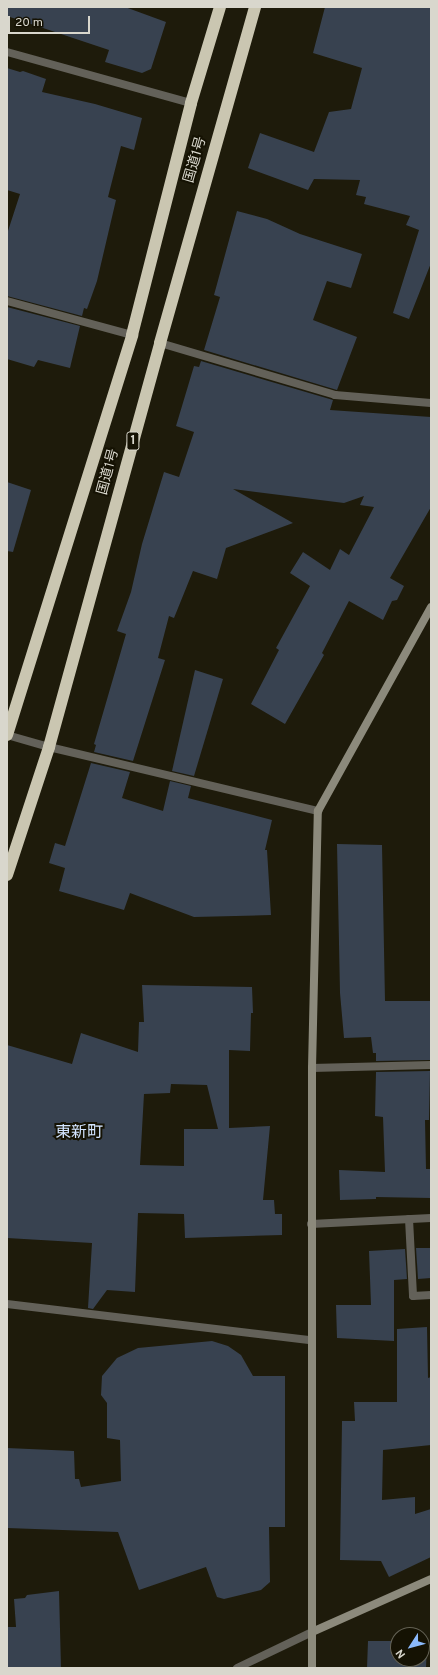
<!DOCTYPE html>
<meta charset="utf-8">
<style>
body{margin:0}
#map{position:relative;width:438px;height:1675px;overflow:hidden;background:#1e1b0b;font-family:Overpass,"Noto Sans JP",sans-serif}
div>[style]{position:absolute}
.building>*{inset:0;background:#384250}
.street>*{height:8px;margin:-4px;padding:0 4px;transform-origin:4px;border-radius:4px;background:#636159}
.secondary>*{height:8px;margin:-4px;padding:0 4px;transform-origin:4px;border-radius:4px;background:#8c8a7c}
.highway>*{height:12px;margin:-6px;padding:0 6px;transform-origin:6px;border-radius:6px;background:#cac6b1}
span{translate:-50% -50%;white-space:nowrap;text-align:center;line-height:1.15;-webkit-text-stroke:4px #151203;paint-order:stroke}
.shield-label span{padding:1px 3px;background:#151203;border:1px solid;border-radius:3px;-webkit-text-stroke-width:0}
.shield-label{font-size:13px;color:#d9d7cd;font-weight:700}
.street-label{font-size:14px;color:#d9d7cd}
.quarter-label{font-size:16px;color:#d3e5ff}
.frame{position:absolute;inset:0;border:8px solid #d9d7cd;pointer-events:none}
.north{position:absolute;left:390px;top:1627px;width:40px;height:40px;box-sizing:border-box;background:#151203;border:1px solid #636154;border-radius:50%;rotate:234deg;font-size:11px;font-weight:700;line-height:16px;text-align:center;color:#d9d7cd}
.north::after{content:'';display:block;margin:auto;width:14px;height:18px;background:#8bbafc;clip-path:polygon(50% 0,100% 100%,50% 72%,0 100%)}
.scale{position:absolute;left:8px;top:16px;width:82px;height:18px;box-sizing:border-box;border:2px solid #d9d7cd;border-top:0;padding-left:5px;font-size:12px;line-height:14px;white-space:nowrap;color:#d9d7cd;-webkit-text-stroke:3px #151203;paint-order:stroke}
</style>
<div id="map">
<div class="building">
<div style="clip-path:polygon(7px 7px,125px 7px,166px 22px,151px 69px,142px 73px,105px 62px,109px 50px,7px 16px)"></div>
<div style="clip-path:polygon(325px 7px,431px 7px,431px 263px,409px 319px,393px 313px,419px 230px,406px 225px,410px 216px,364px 204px,366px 197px,356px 195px,360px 180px,314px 179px,308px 190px,248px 168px,260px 133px,314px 152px,329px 112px,351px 109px,362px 68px,313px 53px)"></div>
<div style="clip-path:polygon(7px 68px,20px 72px,23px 71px,46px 79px,42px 92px,95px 104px,142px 118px,134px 150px,121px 146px,108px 197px,116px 200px,97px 281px,87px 309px,84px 308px,82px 316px,7px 296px,7px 234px,20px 194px,7px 190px)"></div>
<div style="clip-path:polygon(237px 211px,267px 219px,300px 234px,362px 254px,351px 288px,327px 281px,313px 320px,357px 337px,337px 390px,204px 350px,220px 297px,214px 295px)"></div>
<div style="clip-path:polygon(7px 307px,80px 326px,70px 368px,38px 360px,34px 367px,7px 359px)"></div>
<div style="clip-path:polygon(201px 361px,333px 400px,330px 410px,431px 417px,431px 507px,390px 578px,404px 586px,397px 600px,392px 601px,383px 620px,349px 601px,322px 653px,324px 655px,285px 724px,251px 704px,279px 650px,276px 648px,310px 586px,290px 573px,303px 552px,330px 570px,340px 549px,349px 555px,374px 507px,360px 505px,364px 496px,344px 503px,233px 489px,293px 523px,226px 548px,217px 579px,193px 571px,174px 618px,169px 616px,158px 658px,165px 660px,133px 761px,94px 752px,96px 745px,94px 744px,126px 634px,117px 631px,131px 592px,142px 544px,164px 472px,179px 477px,194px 432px,176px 426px,194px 366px,199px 367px)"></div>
<div style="clip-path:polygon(7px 482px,31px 490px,13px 552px,7px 551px)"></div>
<div style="clip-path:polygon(195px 670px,223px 679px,194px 776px,172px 771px)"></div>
<div style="clip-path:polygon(91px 763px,130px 772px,122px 798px,163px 811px,170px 781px,191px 786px,188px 798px,272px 820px,265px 850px,267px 850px,271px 915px,194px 917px,130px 893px,124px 910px,59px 891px,65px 868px,49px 863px,55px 843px,65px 846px)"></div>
<div style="clip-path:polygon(337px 844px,382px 845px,385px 1001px,431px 1001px,430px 1060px,376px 1061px,376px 1053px,373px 1053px,371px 1037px,344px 1038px,340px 993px)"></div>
<div style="clip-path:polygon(evenodd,142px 985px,252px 987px,253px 1013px,251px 1013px,250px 1051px,229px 1050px,229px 1128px,270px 1126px,263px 1200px,274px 1200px,275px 1214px,282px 1214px,282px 1235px,185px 1238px,184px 1214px,138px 1213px,135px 1292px,107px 1290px,93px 1309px,88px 1308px,92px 1243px,7px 1238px,7px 1045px,72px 1064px,81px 1033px,138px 1052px,139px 1022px,144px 1022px,142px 985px,171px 1084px,207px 1085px,218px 1129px,184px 1129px,184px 1166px,140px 1165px,144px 1094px,170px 1093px,171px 1084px)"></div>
<div style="clip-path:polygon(430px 1071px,429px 1120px,425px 1120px,426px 1169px,431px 1169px,431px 1198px,376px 1197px,376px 1199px,340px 1200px,339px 1170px,385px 1172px,383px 1117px,375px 1116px,376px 1072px)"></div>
<div style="clip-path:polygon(416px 1248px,431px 1248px,431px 1278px,418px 1279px)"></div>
<div style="clip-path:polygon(405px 1249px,407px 1279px,394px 1280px,394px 1341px,337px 1338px,336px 1305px,371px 1305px,369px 1251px)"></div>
<div style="clip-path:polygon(427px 1327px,428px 1378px,431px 1377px,431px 1445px,383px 1450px,382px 1500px,415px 1497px,415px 1514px,431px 1509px,431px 1557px,389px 1577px,381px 1561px,340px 1560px,342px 1421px,355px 1421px,354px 1402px,397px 1402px,397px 1329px)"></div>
<div style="clip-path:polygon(212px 1341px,228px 1346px,241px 1355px,253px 1376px,285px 1376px,285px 1527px,269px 1527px,270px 1582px,261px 1590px,224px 1599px,217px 1597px,206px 1567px,139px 1590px,118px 1532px,7px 1528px,7px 1448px,74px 1451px,75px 1479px,79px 1479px,81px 1487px,121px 1481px,120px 1440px,107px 1438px,107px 1403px,101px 1395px,102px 1376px,117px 1358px,138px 1348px)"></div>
<div style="clip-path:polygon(59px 1591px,61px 1668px,7px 1668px,7px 1627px,16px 1627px,14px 1599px,25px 1598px,27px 1595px)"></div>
<div style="clip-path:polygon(368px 1641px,398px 1641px,398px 1659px,422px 1659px,422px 1642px,427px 1642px,426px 1668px,367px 1668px)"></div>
</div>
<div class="street">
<div style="left:7px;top:52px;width:191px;rotate:15.5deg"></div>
<div style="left:7px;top:301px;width:130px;rotate:15.2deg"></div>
<div style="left:160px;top:343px;width:183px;rotate:16.5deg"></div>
<div style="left:335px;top:395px;width:96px;rotate:4.8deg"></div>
<div style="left:7px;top:735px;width:44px;rotate:15.9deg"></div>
<div style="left:49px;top:747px;width:277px;rotate:13.4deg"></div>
<div style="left:312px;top:1068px;width:119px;rotate:-1.4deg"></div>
<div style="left:409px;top:1219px;width:77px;rotate:87deg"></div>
<div style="left:413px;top:1296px;width:18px;rotate:-3deg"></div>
<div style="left:311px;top:1224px;width:120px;rotate:-2.9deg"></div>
<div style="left:7px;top:1304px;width:306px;rotate:6.8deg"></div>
<div style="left:237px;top:1668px;width:83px;rotate:-25.6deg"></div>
</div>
<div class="secondary">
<div style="left:312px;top:1632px;width:130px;rotate:-24deg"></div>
<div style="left:312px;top:1668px;width:600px;rotate:-90deg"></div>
<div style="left:312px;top:1068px;width:257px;rotate:-88.7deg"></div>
<div style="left:318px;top:811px;width:233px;rotate:-61deg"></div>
</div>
<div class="highway">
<div style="left:7px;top:735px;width:419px;rotate:-72.6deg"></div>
<div style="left:132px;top:335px;width:239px;rotate:-75.7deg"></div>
<div style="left:191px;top:103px;width:100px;rotate:-73.2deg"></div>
<div style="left:7px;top:875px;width:135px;rotate:-71.8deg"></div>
<div style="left:49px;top:747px;width:419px;rotate:-74.6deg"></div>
<div style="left:160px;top:343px;width:349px;rotate:-74.2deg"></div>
</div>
<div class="shield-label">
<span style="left:133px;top:441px">1</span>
</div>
<div class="street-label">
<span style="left:196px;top:160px;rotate:-74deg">国道1号</span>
<span style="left:109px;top:472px;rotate:-75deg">国道1号</span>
</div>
<div class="quarter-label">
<span style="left:79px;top:1133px">東新町</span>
</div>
<div class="frame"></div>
<div class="north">N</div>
<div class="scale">20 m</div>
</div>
